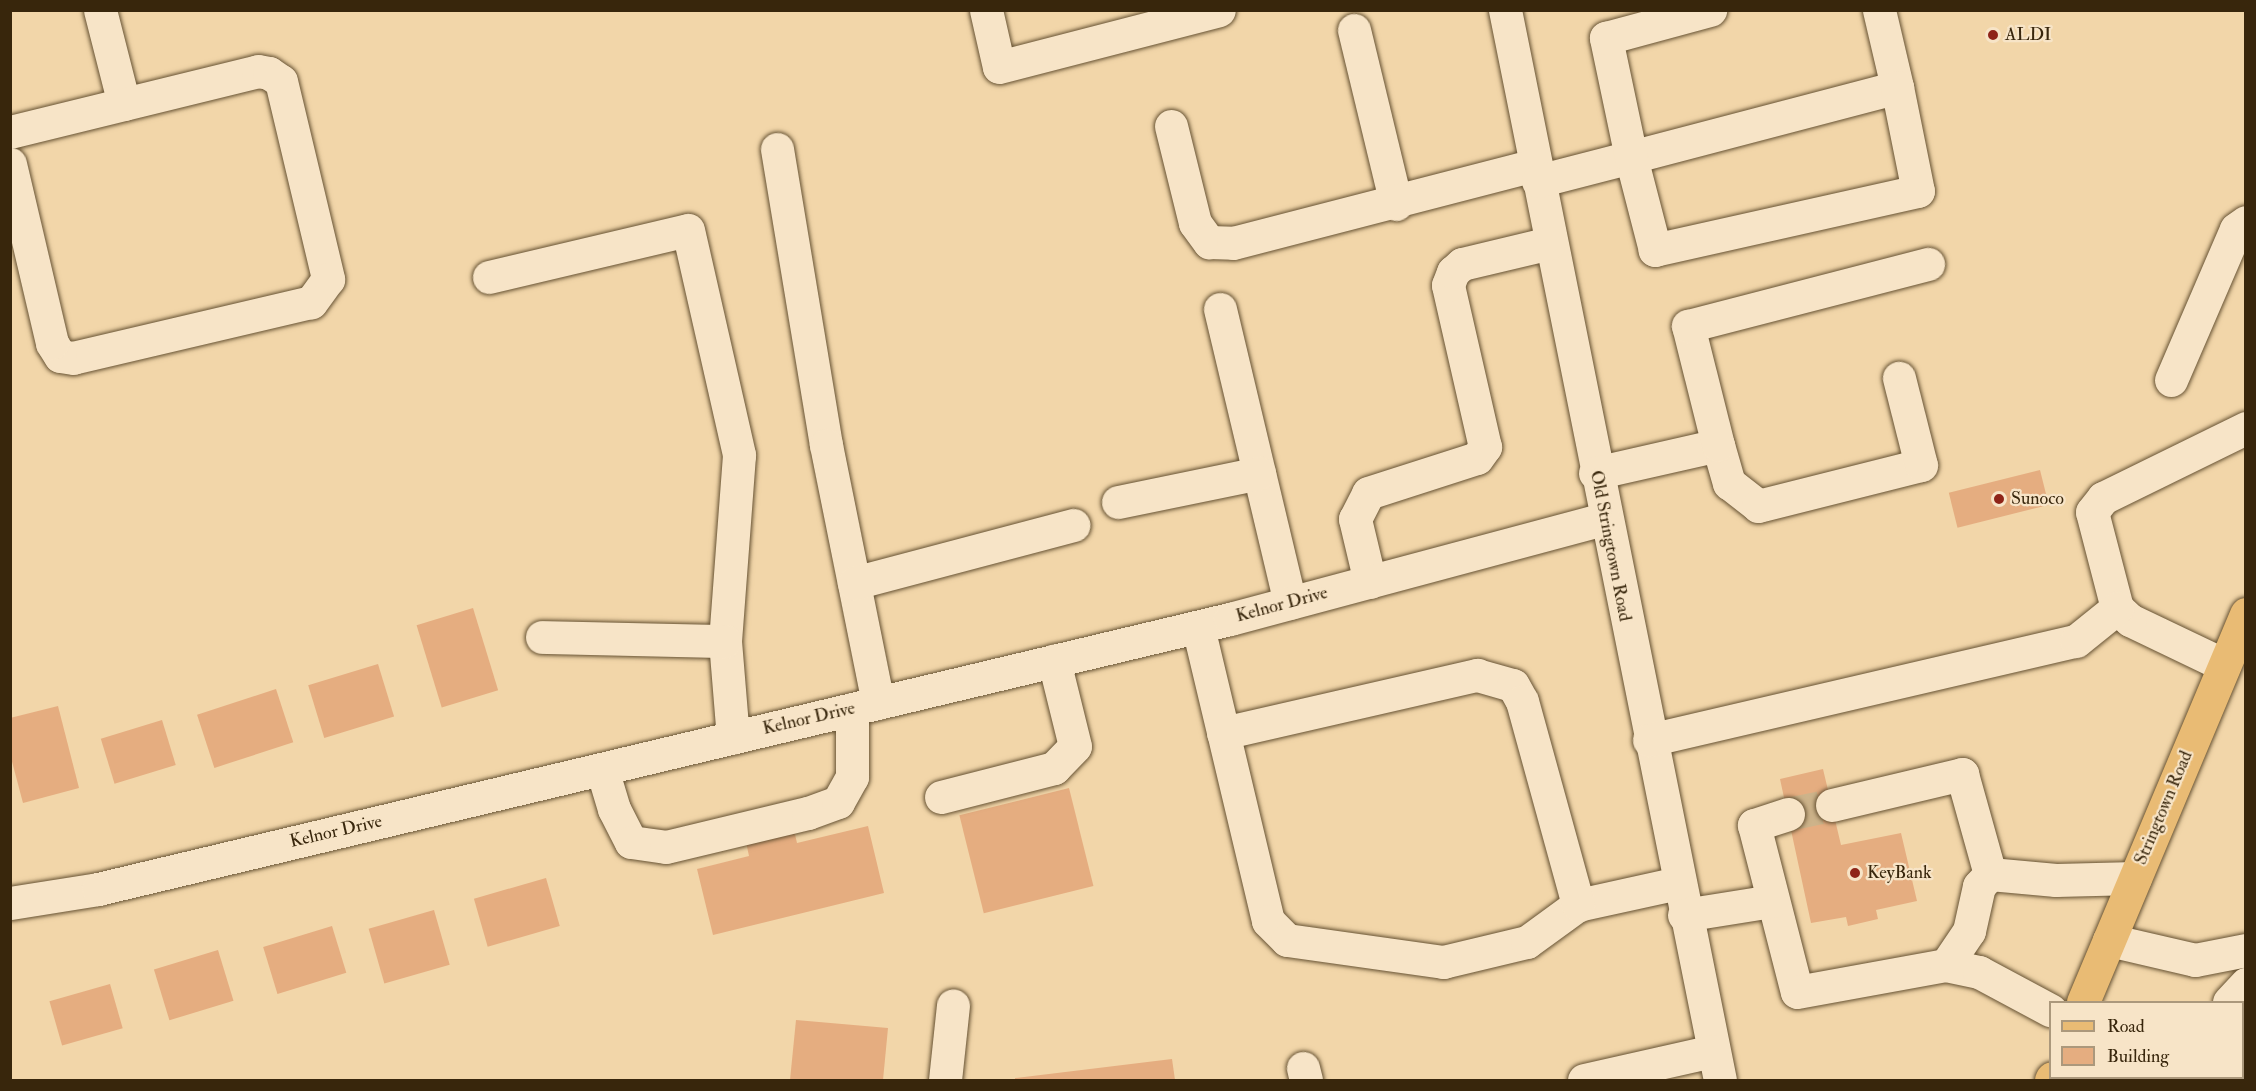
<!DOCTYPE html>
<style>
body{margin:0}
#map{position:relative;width:2256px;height:1091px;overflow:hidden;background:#f2d6a9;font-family:"IM FELL Double Pica",serif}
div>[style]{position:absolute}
.building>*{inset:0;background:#e5ad80;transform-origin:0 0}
.minor-tunnel>*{height:33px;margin-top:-16.5px;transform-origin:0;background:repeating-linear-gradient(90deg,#cdb38a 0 33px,transparent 0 49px)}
.roads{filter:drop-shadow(0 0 2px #665233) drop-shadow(0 0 2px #665233)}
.minor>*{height:33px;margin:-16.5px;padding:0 16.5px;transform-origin:16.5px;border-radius:16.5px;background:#f7e4c7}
.major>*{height:33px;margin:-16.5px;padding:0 16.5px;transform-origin:16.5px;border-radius:16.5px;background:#e9bb74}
.dots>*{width:16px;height:16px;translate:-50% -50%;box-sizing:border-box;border:3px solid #f7e4c7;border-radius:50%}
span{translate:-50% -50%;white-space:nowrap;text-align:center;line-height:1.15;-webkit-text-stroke:4.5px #f7e4c7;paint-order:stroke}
.poi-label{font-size:18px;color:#38260c}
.left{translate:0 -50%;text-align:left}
.street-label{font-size:18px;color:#38260c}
.frame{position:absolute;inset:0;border:12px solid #38260c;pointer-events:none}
.legend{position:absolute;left:2049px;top:1001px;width:195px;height:78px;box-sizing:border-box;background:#f7e4c7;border:2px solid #ab987c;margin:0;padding:8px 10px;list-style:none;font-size:18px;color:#38260c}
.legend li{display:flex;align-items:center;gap:12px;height:30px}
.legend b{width:30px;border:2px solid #ab987c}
</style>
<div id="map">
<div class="building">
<div style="left:2040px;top:470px;width:36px;height:94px;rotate:76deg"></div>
<div style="left:473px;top:608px;width:86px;height:59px;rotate:73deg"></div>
<div style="left:378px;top:664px;width:55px;height:73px;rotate:73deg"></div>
<div style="left:276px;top:689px;width:56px;height:83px;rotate:72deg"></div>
<div style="clip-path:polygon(58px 706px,79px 788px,23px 803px,10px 754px,10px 718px)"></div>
<div style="left:162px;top:720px;width:47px;height:64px;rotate:73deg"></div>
<div style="clip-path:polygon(1823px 769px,1841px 845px,1901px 833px,1917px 901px,1876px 910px,1878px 919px,1848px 926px,1846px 917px,1811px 923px,1780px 779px)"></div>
<div style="left:1069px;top:788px;width:101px;height:113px;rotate:76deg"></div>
<div style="clip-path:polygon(868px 826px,884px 893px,713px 935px,697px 869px,749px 856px,746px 842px,794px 830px,797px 843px)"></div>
<div style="left:546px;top:878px;width:50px;height:75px;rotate:74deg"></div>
<div style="left:434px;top:910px;width:57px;height:68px;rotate:74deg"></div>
<div style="left:332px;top:926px;width:49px;height:72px;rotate:73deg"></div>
<div style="left:218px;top:950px;width:53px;height:67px;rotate:73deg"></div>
<div style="left:110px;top:984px;width:46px;height:63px;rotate:74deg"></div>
<div style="clip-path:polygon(796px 1020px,888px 1028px,883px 1080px,790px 1080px)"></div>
<div style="clip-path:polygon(1172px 1059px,1175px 1080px,1015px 1080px,1015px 1078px)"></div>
</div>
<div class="minor-tunnel">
<div style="left:1788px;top:814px;width:45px;rotate:-11.6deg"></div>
</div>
<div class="roads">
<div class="minor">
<div style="left:100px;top:10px;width:97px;rotate:75.7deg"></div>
<div style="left:986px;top:10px;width:58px;rotate:77.2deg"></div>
<div style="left:999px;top:67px;width:227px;rotate:-14.5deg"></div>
<div style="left:1505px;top:10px;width:1091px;rotate:78.64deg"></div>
<div style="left:1879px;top:10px;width:79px;rotate:76.8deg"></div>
<div style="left:1354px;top:30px;width:179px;rotate:76.4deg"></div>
<div style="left:1171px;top:126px;width:100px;rotate:76.1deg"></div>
<div style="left:1195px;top:223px;width:24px;rotate:54deg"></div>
<div style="left:1209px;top:242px;width:24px;rotate:2deg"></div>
<div style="left:1233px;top:243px;width:312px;rotate:-14.5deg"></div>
<div style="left:10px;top:132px;width:255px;rotate:-13.8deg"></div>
<div style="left:258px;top:71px;width:11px;rotate:10deg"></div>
<div style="left:269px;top:73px;width:14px;rotate:34deg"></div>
<div style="left:281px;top:81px;width:204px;rotate:76.6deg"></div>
<div style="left:328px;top:279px;width:29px;rotate:126deg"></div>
<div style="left:311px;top:302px;width:244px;rotate:166.8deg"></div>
<div style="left:73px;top:358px;width:13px;rotate:-171deg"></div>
<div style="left:60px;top:356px;width:15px;rotate:-122deg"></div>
<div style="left:52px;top:343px;width:184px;rotate:-103.2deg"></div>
<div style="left:777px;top:149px;width:300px;rotate:80.6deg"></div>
<div style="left:826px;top:445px;width:263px;rotate:78.6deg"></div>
<div style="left:1538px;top:181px;width:96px;rotate:-14.5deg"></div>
<div style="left:1631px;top:157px;width:275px;rotate:-14.7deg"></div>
<div style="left:1897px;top:87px;width:106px;rotate:78.6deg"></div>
<div style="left:1918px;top:191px;width:270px;rotate:167.4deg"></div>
<div style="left:1655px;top:250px;width:96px;rotate:-104.5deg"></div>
<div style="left:1631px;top:157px;width:122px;rotate:-101.9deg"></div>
<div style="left:1606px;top:38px;width:108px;rotate:-15.1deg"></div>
<div style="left:489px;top:277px;width:204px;rotate:-13.3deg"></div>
<div style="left:688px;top:230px;width:231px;rotate:77.2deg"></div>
<div style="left:739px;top:455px;width:187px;rotate:94.3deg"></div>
<div style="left:725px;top:641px;width:97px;rotate:85.3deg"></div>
<div style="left:1220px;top:309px;width:302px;rotate:76.6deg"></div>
<div style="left:2171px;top:380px;width:164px;rotate:-66.7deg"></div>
<div style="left:2236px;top:229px;width:12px;rotate:-35deg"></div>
<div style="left:1718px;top:445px;width:40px;rotate:74deg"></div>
<div style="left:1729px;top:483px;width:37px;rotate:38deg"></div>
<div style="left:1758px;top:506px;width:168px;rotate:-14.1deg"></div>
<div style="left:1921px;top:465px;width:90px;rotate:-104.2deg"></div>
<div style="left:1595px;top:473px;width:126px;rotate:-12.8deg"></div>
<div style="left:1718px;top:445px;width:123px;rotate:-104.1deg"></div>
<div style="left:1688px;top:326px;width:248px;rotate:-14.5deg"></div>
<div style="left:1118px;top:502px;width:144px;rotate:-11.6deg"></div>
<div style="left:1370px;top:582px;width:65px;rotate:-103.4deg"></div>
<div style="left:1355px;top:519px;width:29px;rotate:-63deg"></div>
<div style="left:1368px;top:493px;width:114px;rotate:-17.8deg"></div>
<div style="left:1477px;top:458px;width:14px;rotate:-54deg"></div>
<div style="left:1485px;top:447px;width:166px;rotate:-102.9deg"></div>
<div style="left:1448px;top:285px;width:14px;rotate:-69deg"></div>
<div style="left:1453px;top:272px;width:12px;rotate:-42deg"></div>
<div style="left:1462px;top:264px;width:90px;rotate:-13.4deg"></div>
<div style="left:854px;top:583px;width:227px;rotate:-14.8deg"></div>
<div style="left:1198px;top:627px;width:302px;rotate:76.6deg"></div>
<div style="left:1268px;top:921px;width:27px;rotate:45deg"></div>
<div style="left:1287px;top:940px;width:158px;rotate:8deg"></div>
<div style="left:1443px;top:962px;width:86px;rotate:-13.4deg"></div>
<div style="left:1527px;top:942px;width:63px;rotate:-36deg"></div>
<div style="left:1578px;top:905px;width:102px;rotate:-12.4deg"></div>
<div style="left:542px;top:637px;width:183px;rotate:1.3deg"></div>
<div style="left:2224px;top:665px;width:104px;rotate:-154.4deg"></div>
<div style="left:2130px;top:620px;width:18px;rotate:-137deg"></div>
<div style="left:2117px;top:608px;width:99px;rotate:-104.6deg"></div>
<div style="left:2092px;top:512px;width:18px;rotate:-52deg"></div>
<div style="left:2103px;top:498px;width:159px;rotate:-26.1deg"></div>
<div style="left:1223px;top:733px;width:261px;rotate:-12.9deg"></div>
<div style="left:1477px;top:675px;width:37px;rotate:16deg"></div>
<div style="left:1513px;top:685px;width:18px;rotate:61deg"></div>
<div style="left:1522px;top:701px;width:212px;rotate:74.6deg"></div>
<div style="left:1649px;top:740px;width:438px;rotate:-13.1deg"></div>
<div style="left:2076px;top:641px;width:53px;rotate:-38.8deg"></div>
<div style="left:602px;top:769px;width:42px;rotate:73.3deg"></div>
<div style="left:614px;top:809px;width:37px;rotate:63deg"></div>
<div style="left:631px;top:842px;width:35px;rotate:8deg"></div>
<div style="left:666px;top:847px;width:146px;rotate:-13.5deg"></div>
<div style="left:808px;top:813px;width:32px;rotate:-20deg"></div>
<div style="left:838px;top:802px;width:29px;rotate:-61deg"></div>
<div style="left:852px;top:777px;width:68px;rotate:-90deg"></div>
<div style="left:941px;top:797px;width:117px;rotate:-14.4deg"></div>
<div style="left:1054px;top:768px;width:30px;rotate:-46deg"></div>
<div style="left:1075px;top:746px;width:88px;rotate:-103.9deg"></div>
<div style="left:1832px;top:805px;width:134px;rotate:-13.4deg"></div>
<div style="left:1962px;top:774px;width:104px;rotate:74.4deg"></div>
<div style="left:1788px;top:814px;width:36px;rotate:162deg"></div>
<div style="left:1754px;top:825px;width:172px;rotate:75.6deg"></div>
<div style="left:1797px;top:992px;width:151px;rotate:-10.3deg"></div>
<div style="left:1946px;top:965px;width:34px;rotate:12deg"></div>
<div style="left:1979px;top:972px;width:81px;rotate:28.2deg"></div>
<div style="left:1990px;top:874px;width:66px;rotate:5.2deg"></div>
<div style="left:2056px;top:880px;width:79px;rotate:-1.5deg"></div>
<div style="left:10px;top:903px;width:89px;rotate:-9deg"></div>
<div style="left:98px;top:889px;width:1164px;rotate:-13.42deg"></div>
<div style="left:1230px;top:619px;width:387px;rotate:-15deg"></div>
<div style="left:1684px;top:915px;width:89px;rotate:-9deg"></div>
<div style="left:2109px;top:940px;width:88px;rotate:13.1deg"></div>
<div style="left:2195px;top:960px;width:52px;rotate:-11.1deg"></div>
<div style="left:1946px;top:965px;width:41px;rotate:-55.9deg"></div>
<div style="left:1969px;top:931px;width:46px;rotate:-77.5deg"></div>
<div style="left:1979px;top:886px;width:16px;rotate:-47deg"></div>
<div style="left:2229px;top:1002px;width:25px;rotate:-47deg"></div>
<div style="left:1303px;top:1068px;width:12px;rotate:76deg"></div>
<div style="left:2242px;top:1073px;width:8px;rotate:67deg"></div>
<div style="left:945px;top:1080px;width:75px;rotate:-83.9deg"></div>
<div style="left:1584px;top:1080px;width:132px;rotate:-12.7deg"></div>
</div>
<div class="major">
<div style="left:2083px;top:1002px;width:421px;rotate:-67.2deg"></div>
<div style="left:2051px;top:1080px;width:2px;rotate:-63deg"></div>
</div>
</div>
<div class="dots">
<div style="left:1993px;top:35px;background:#8f2418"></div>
<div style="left:1999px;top:499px;background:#8f2418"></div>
<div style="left:1855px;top:873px;background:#8f2418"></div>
</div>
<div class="poi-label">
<span class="left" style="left:2005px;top:35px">ALDI</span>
<span class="left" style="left:2011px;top:499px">Sunoco</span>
<span class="left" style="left:1867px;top:873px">KeyBank</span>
</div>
<div class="street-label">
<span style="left:1610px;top:546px;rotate:79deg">Old Stringtown Road</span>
<span style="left:1282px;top:605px;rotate:-15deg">Kelnor Drive</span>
<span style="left:809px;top:719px;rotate:-13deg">Kelnor Drive</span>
<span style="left:2164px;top:808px;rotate:-67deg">Stringtown Road</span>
<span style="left:336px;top:832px;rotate:-13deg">Kelnor Drive</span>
</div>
<div class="frame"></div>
<ul class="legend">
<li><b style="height:8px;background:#e9bb74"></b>Road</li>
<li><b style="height:16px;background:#e5ad80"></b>Building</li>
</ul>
</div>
